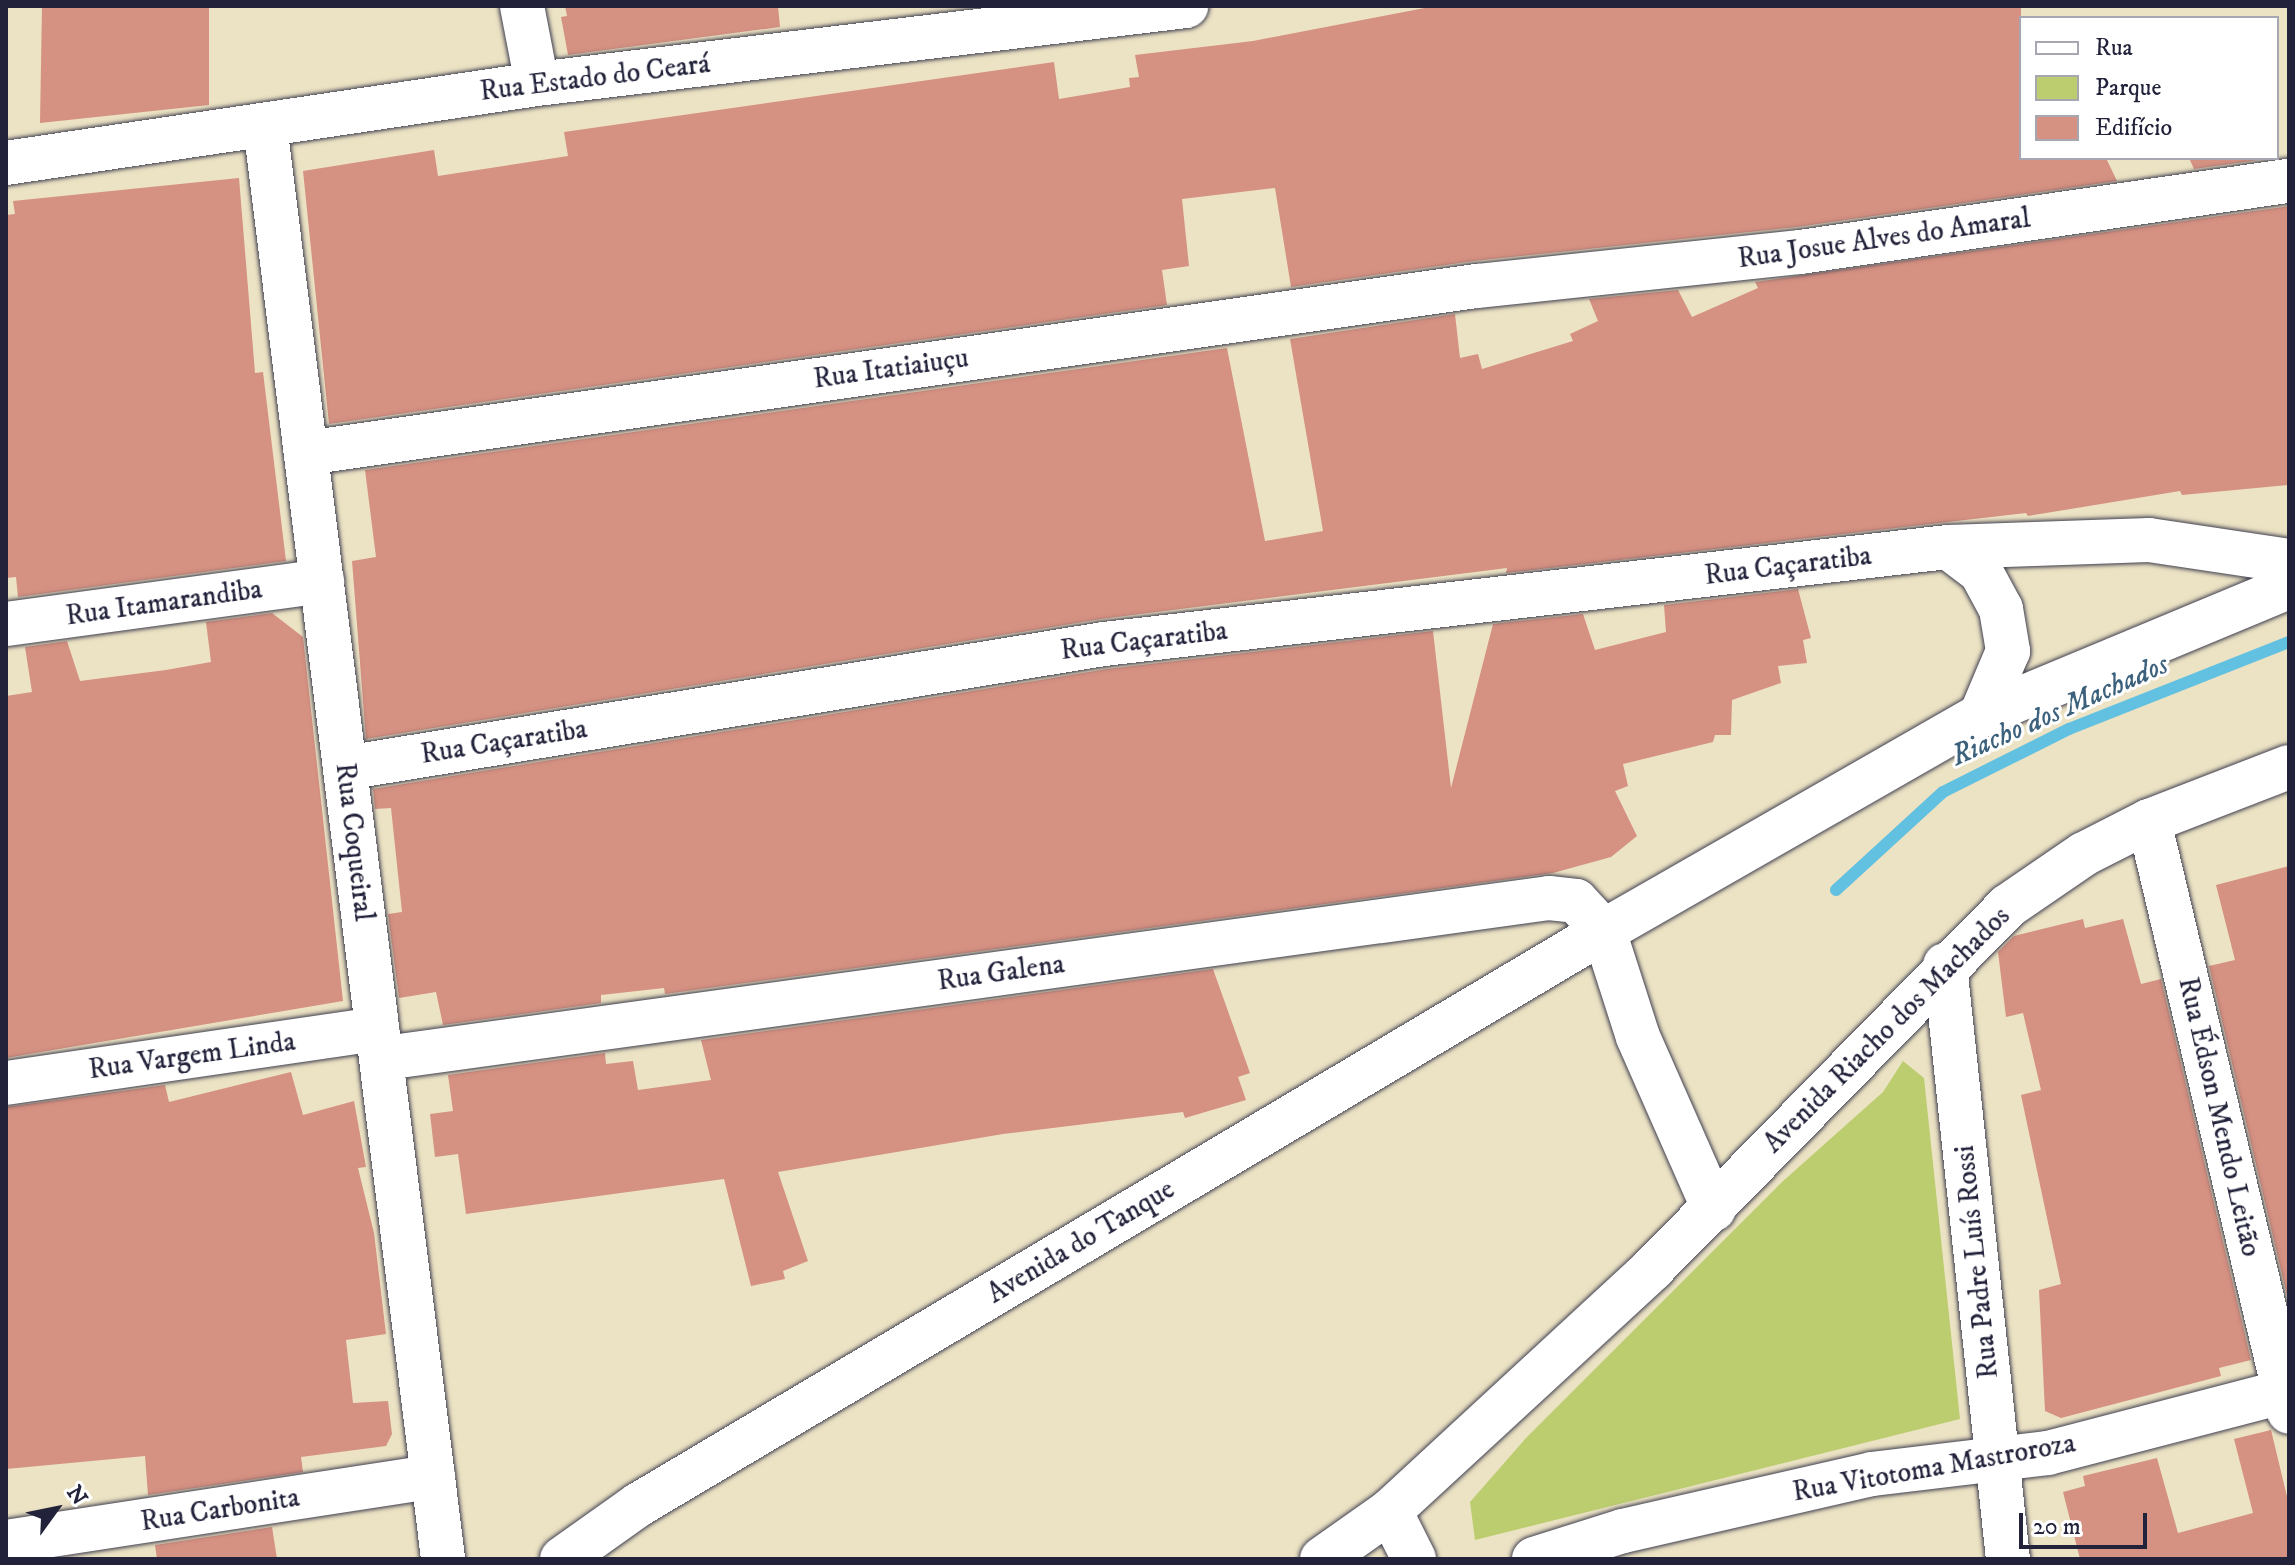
<!DOCTYPE html>
<meta charset="utf-8">
<style>
body{margin:0}
#map{position:relative;width:2295px;height:1565px;overflow:hidden;background:#ece3c4;font-family:"IM FELL DW Pica",serif}
div>[style]{position:absolute}
.green>*{inset:0;background:#bccd70}
.stream>*{height:12px;margin:-6px;padding:0 6px;transform-origin:6px;border-radius:6px;background:#62c0e1}
.building>*{inset:0;background:#d59182}
.roads{filter:drop-shadow(0 0 2px #403f50) drop-shadow(0 0 2px #403f50)}
.street>*{height:44px;margin:-22px;padding:0 22px;transform-origin:22px;border-radius:22px;background:#fff}
.secondary>*{height:44px;margin:-22px;padding:0 22px;transform-origin:22px;border-radius:22px;background:#fff}
span{translate:-50% -50%;white-space:nowrap;text-align:center;line-height:1.15;-webkit-text-stroke:6px #fff;paint-order:stroke}
.street-label{font-size:28px;color:#22223b}
.water-label{font-size:30px;color:#3c617d;font-style:italic}
.frame{position:absolute;inset:0;border:8px solid #22223b;pointer-events:none}
.legend{position:absolute;left:2019px;top:16px;width:260px;height:144px;box-sizing:border-box;background:#fff;border:2px solid #a7a7b1;margin:0;padding:10px 14px;list-style:none;font-size:24px;color:#22223b}
.legend li{display:flex;align-items:center;gap:16px;height:40px}
.legend b{width:40px;border:2px solid #a7a7b1}
.north{position:absolute;left:16px;top:1469px;width:80px;height:80px;-webkit-text-stroke:6px #fff;paint-order:stroke;rotate:57deg;font-size:22px;font-weight:700;line-height:32px;text-align:center;color:#22223b}
.north::after{content:'';display:block;margin:auto;width:28px;height:36px;background:#22223b;clip-path:polygon(50% 0,100% 100%,50% 72%,0 100%)}
.scale{position:absolute;left:2019px;top:1513px;width:128px;height:36px;box-sizing:border-box;border:4px solid #22223b;border-top:0;padding-left:10px;font-size:24px;line-height:28px;white-space:nowrap;color:#22223b;-webkit-text-stroke:6px #fff;paint-order:stroke}
</style>
<div id="map">
<div class="green">
<div style="clip-path:polygon(1903px 1061px,1924px 1078px,1960px 1419px,1475px 1540px,1470px 1502px,1526px 1438px,1782px 1182px,1883px 1092px)"></div>
</div>
<div class="stream">
<div style="left:1836px;top:890px;width:145px;rotate:-42.5deg"></div>
<div style="left:1943px;top:792px;width:141px;rotate:-26.6deg"></div>
<div style="left:2069px;top:729px;width:237px;rotate:-21.6deg"></div>
</div>
<div class="building">
<div style="clip-path:polygon(42px 6px,209px 6px,209px 105px,40px 123px)"></div>
<div style="clip-path:polygon(565px 6px,778px 6px,780px 27px,568px 55px,561px 17px,567px 16px)"></div>
<div style="clip-path:polygon(1435px 6px,2021px 6px,2021px 158px,2106px 158px,2117px 181px,1797px 227px,1474px 261px,1291px 287px,1275px 188px,1182px 199px,1189px 266px,1162px 270px,1167px 305px,329px 424px,303px 171px,434px 150px,438px 176px,568px 156px,564px 132px,1054px 62px,1059px 99px,1130px 87px,1129px 78px,1139px 77px,1135px 55px,1253px 41px)"></div>
<div style="clip-path:polygon(2189px 158px,2273px 158px,2194px 169px)"></div>
<div style="clip-path:polygon(239px 178px,255px 373px,263px 372px,286px 561px,18px 597px,16px 577px,6px 578px,6px 215px,15px 214px,13px 201px)"></div>
<div style="clip-path:polygon(2289px 206px,2289px 485px,2182px 495px,2180px 491px,2028px 516px,2026px 513px,1506px 573px,1507px 568px,1101px 619px,366px 739px,352px 561px,376px 557px,365px 470px,1227px 348px,1265px 541px,1323px 531px,1290px 339px,1455px 314px,1460px 358px,1478px 354px,1482px 369px,1573px 341px,1570px 334px,1598px 321px,1589px 299px,1678px 290px,1692px 317px,1758px 288px,1755px 282px)"></div>
<div style="clip-path:polygon(1798px 589px,1811px 638px,1803px 640px,1807px 663px,1778px 666px,1781px 683px,1732px 700px,1731px 735px,1715px 735px,1713px 742px,1623px 764px,1628px 786px,1615px 791px,1637px 836px,1611px 857px,1553px 873px,665px 994px,664px 988px,601px 995px,601px 1003px,443px 1025px,436px 992px,399px 998px,388px 914px,402px 912px,391px 808px,375px 809px,373px 789px,1107px 669px,1433px 631px,1451px 788px,1493px 624px,1583px 614px,1595px 650px,1666px 632px,1664px 605px)"></div>
<div style="clip-path:polygon(272px 613px,303px 637px,343px 1001px,6px 1058px,6px 696px,32px 692px,25px 647px,67px 641px,80px 681px,166px 670px,211px 662px,206px 622px)"></div>
<div style="clip-path:polygon(2289px 866px,2289px 1304px,2209px 966px,2235px 960px,2216px 885px)"></div>
<div style="clip-path:polygon(2083px 919px,2085px 928px,2123px 919px,2141px 984px,2161px 979px,2251px 1360px,2219px 1368px,2221px 1376px,2061px 1418px,2045px 1411px,2039px 1290px,2061px 1284px,2021px 1095px,2041px 1090px,2023px 1013px,2006px 1017px,1998px 952px,2014px 936px)"></div>
<div style="clip-path:polygon(1213px 969px,1250px 1073px,1238px 1077px,1246px 1100px,1185px 1118px,1183px 1112px,1003px 1134px,778px 1172px,808px 1261px,783px 1271px,785px 1279px,751px 1286px,724px 1179px,466px 1214px,458px 1154px,435px 1157px,430px 1114px,453px 1111px,448px 1075px,605px 1053px,606px 1064px,633px 1061px,638px 1090px,711px 1080px,701px 1040px)"></div>
<div style="clip-path:polygon(291px 1072px,303px 1115px,354px 1101px,366px 1167px,358px 1168px,374px 1233px,386px 1334px,346px 1340px,353px 1403px,388px 1401px,392px 1434px,386px 1446px,301px 1457px,303px 1472px,148px 1495px,145px 1456px,6px 1469px,6px 1107px,165px 1085px,169px 1102px)"></div>
<div style="clip-path:polygon(2271px 1430px,2289px 1505px,2289px 1559px,2080px 1559px,2063px 1492px,2085px 1486px,2083px 1476px,2157px 1458px,2178px 1533px,2253px 1513px,2234px 1439px)"></div>
<div style="clip-path:polygon(272px 1527px,277px 1559px,157px 1559px,155px 1545px)"></div>
</div>
<div class="roads">
<div class="street">
<div style="left:522px;top:6px;width:79px;rotate:79.1deg"></div>
<div style="left:265px;top:125px;width:1445px;rotate:82.92deg"></div>
<div style="left:6px;top:163px;width:537px;rotate:-8.46deg"></div>
<div style="left:537px;top:84px;width:654px;rotate:-6.85deg"></div>
<div style="left:306px;top:453px;width:1183px;rotate:-8.12deg"></div>
<div style="left:1477px;top:286px;width:325px;rotate:-6deg"></div>
<div style="left:1800px;top:252px;width:494px;rotate:-8.3deg"></div>
<div style="left:1948px;top:547px;width:41px;rotate:37.1deg"></div>
<div style="left:1981px;top:572px;width:42px;rotate:61.6deg"></div>
<div style="left:2001px;top:609px;width:43px;rotate:80.5deg"></div>
<div style="left:2008px;top:651px;width:69px;rotate:112.9deg"></div>
<div style="left:6px;top:624px;width:319px;rotate:-7.7deg"></div>
<div style="left:345px;top:768px;width:769px;rotate:-9.28deg"></div>
<div style="left:1104px;top:644px;width:850px;rotate:-6.56deg"></div>
<div style="left:1948px;top:547px;width:201px;rotate:-2deg"></div>
<div style="left:2149px;top:540px;width:142px;rotate:8.5deg"></div>
<div style="left:2149px;top:821px;width:607px;rotate:76.67deg"></div>
<div style="left:1945px;top:965px;width:597px;rotate:83.95deg"></div>
<div style="left:385px;top:1058px;width:1175px;rotate:-7.83deg"></div>
<div style="left:1549px;top:898px;width:27px;rotate:6deg"></div>
<div style="left:1576px;top:901px;width:41px;rotate:47deg"></div>
<div style="left:6px;top:1083px;width:375px;rotate:-8.3deg"></div>
<div style="left:1390px;top:1511px;width:54px;rotate:63.4deg"></div>
<div style="left:6px;top:1542px;width:432px;rotate:-8.7deg"></div>
<div style="left:1534px;top:1559px;width:93px;rotate:-17.5deg"></div>
<div style="left:1623px;top:1531px;width:255px;rotate:-12.9deg"></div>
<div style="left:1872px;top:1474px;width:177px;rotate:-6.8deg"></div>
<div style="left:2048px;top:1453px;width:249px;rotate:-14.6deg"></div>
</div>
<div class="secondary">
<div style="left:1604px;top:931px;width:111px;rotate:72.2deg"></div>
<div style="left:1638px;top:1037px;width:188px;rotate:66.2deg"></div>
<div style="left:562px;top:1559px;width:93px;rotate:-35.4deg"></div>
<div style="left:638px;top:1505px;width:1124px;rotate:-30.72deg"></div>
<div style="left:1604px;top:931px;width:434px;rotate:-29.8deg"></div>
<div style="left:1981px;top:715px;width:334px;rotate:-22.6deg"></div>
<div style="left:1322px;top:1559px;width:83px;rotate:-35.2deg"></div>
<div style="left:1390px;top:1511px;width:357px;rotate:-42.7deg"></div>
<div style="left:1652px;top:1269px;width:508px;rotate:-45.56deg"></div>
<div style="left:2008px;top:906px;width:92px;rotate:-34.4deg"></div>
<div style="left:2084px;top:854px;width:73px;rotate:-26.9deg"></div>
<div style="left:2149px;top:821px;width:150px;rotate:-21.1deg"></div>
</div>
</div>
<div class="street-label">
<span style="left:595px;top:78px;rotate:-7deg">Rua Estado do Ceará</span>
<span style="left:1884px;top:239px;rotate:-8deg">Rua Josue Alves do Amaral</span>
<span style="left:891px;top:369px;rotate:-8deg">Rua Itatiaiuçu</span>
<span style="left:1788px;top:566px;rotate:-7deg">Rua Caçaratiba</span>
<span style="left:164px;top:603px;rotate:-8deg">Rua Itamarandiba</span>
<span style="left:1144px;top:641px;rotate:-7deg">Rua Caçaratiba</span>
<span style="left:504px;top:742px;rotate:-9deg">Rua Caçaratiba</span>
<span style="left:354px;top:842px;rotate:83deg">Rua Coqueiral</span>
<span style="left:1001px;top:973px;rotate:-8deg">Rua Galena</span>
<span style="left:1887px;top:1030px;rotate:-45deg">Avenida Riacho dos Machados</span>
<span style="left:192px;top:1056px;rotate:-8deg">Rua Vargem Linda</span>
<span style="left:2219px;top:1117px;rotate:77deg">Rua Édson Mendo Leitão</span>
<span style="left:1081px;top:1242px;rotate:-31deg">Avenida do Tanque</span>
<span style="left:1977px;top:1262px;rotate:-96deg">Rua Padre Luís Rossi</span>
<span style="left:1934px;top:1468px;rotate:-10deg">Rua Vitotoma Mastroroza</span>
<span style="left:220px;top:1510px;rotate:-9deg">Rua Carbonita</span>
</div>
<div class="water-label">
<span style="left:2060px;top:711px;rotate:-24deg">Riacho dos Machados</span>
</div>
<div class="frame"></div>
<ul class="legend">
<li><b style="height:10px;background:#fff"></b>Rua</li>
<li><b style="height:22px;background:#bccd70"></b>Parque</li>
<li><b style="height:22px;background:#d59182"></b>Edifício</li>
</ul>
<div class="north">N</div>
<div class="scale">20 m</div>
</div>
